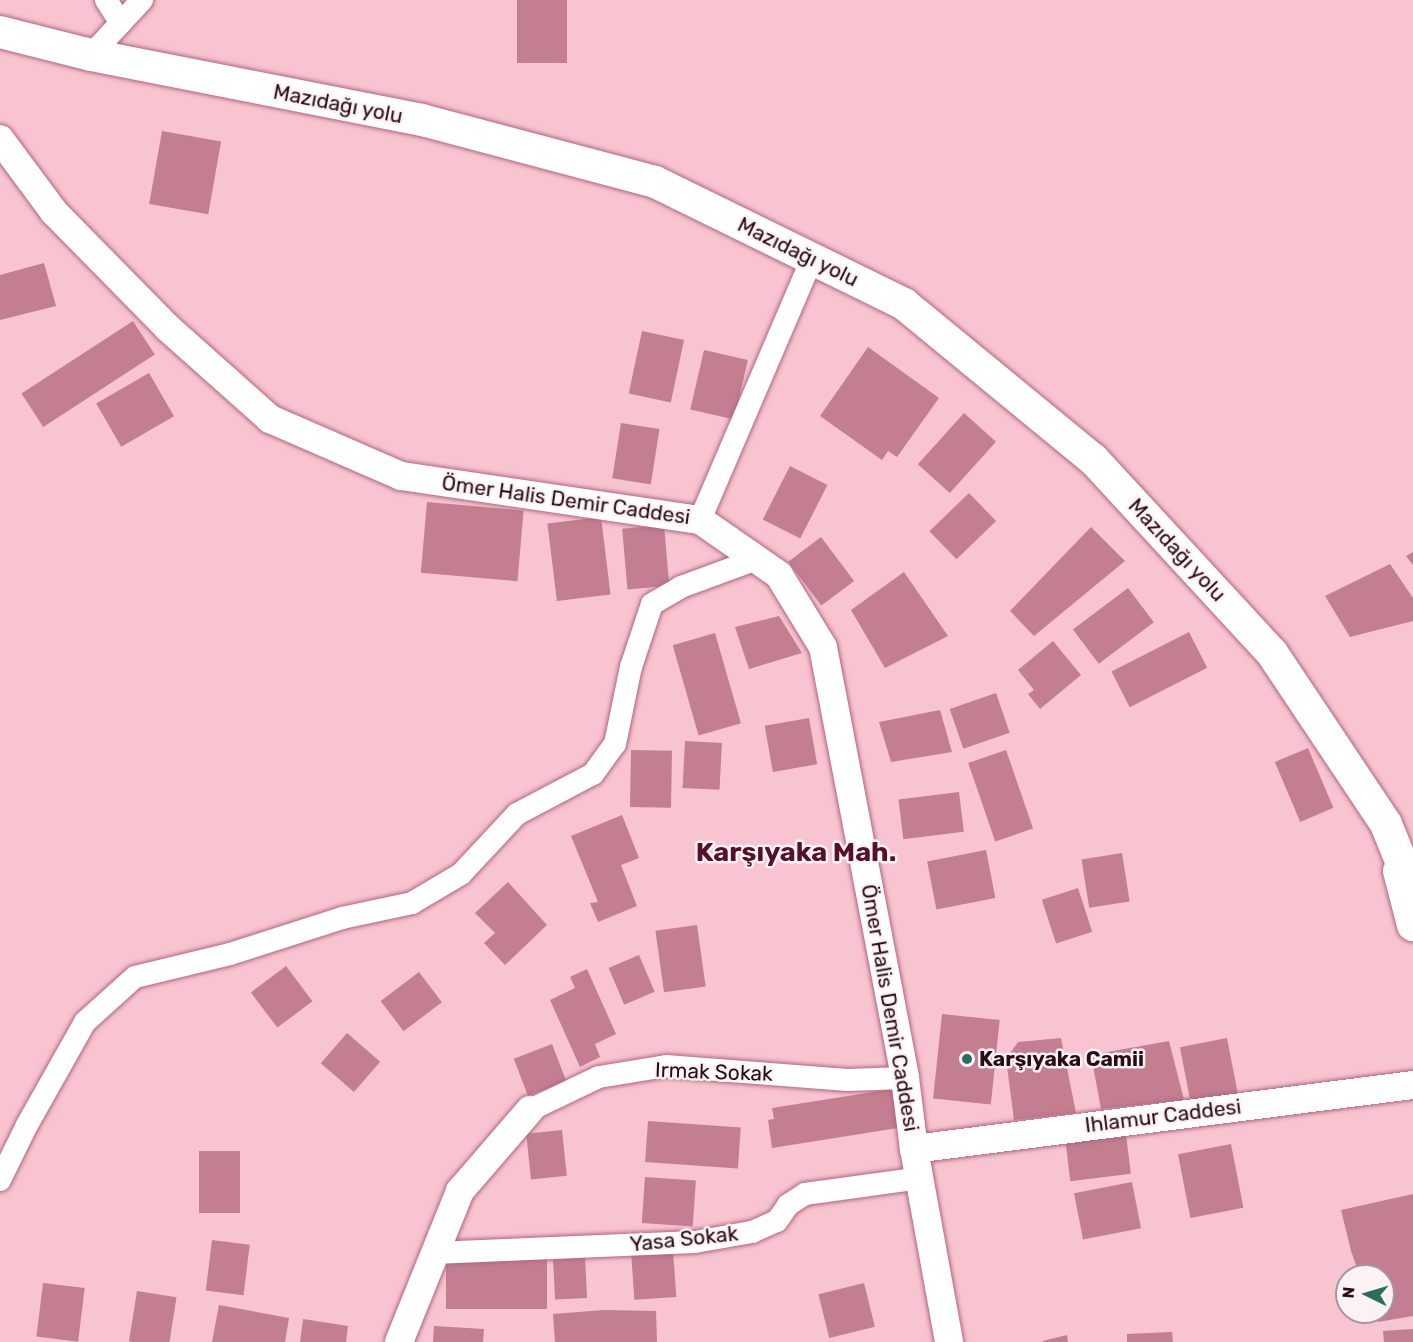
<!DOCTYPE html>
<meta charset="utf-8">
<style>
body{margin:0}
#map{position:relative;width:1413px;height:1342px;overflow:hidden;background:#f8c4d1;font-family:Rubik,sans-serif}
div>[style]{position:absolute}
.building>*{inset:0;background:#c37e92;transform-origin:0 0}
.roads{filter:drop-shadow(0 0 2px #b3657d) drop-shadow(0 0 2px #b3657d)}
.minor>*{height:22px;margin:-11px;padding:0 11px;transform-origin:11px;border-radius:11px;background:#fff}
.tertiary>*{height:28px;margin:-14px;padding:0 14px;transform-origin:14px;border-radius:14px;background:#fff}
.secondary>*{height:32px;margin:-16px;padding:0 16px;transform-origin:16px;border-radius:16px;background:#fff}
.dots>*{width:16px;height:16px;translate:-50% -50%;box-sizing:border-box;border:3px solid #fbf2f4;border-radius:50%}
span{translate:-50% -50%;white-space:nowrap;text-align:center;line-height:1.15;-webkit-text-stroke:5px #fbf2f4;paint-order:stroke}
.street-label{font-size:21px;color:#2a0c16}
.poi-label{font-size:21px;color:#2a0c16;font-weight:700}
.left{translate:0 -50%;text-align:left}
.district-label{font-size:27px;color:#55102c;font-weight:700}
.north{position:absolute;left:1335px;top:1264px;width:60px;height:60px;box-sizing:border-box;background:#fbf2f4;border:2px solid #a7969b;border-radius:50%;rotate:275deg;font-size:16px;font-weight:700;line-height:24px;text-align:center;color:#2a0c16}
.north::after{content:'';display:block;margin:auto;width:21px;height:27px;background:#286e63;clip-path:polygon(50% 0,100% 100%,50% 72%,0 100%)}
</style>
<div id="map">
<div class="building">
<div style="left:517px;top:0;width:50px;height:63px"></div>
<div style="left:162px;top:131px;width:60px;height:74px;rotate:10deg"></div>
<div style="clip-path:polygon(44px 263px,56px 306px,0 320px,0 275px)"></div>
<div style="left:133px;top:321px;width:40px;height:133px;rotate:57deg"></div>
<div style="left:642px;top:331px;width:43px;height:64px;rotate:12deg"></div>
<div style="clip-path:polygon(868px 347px,939px 398px,897px 457px,888px 451px,882px 460px,820px 416px)"></div>
<div style="left:704px;top:350px;width:45px;height:61px;rotate:13deg"></div>
<div style="left:149px;top:373px;width:50px;height:61px;rotate:60deg"></div>
<div style="left:964px;top:413px;width:43px;height:69px;rotate:42deg"></div>
<div style="left:621px;top:423px;width:39px;height:56px;rotate:9deg"></div>
<div style="left:790px;top:466px;width:42px;height:60px;rotate:27deg"></div>
<div style="left:969px;top:493px;width:39px;height:55px;rotate:46deg"></div>
<div style="left:427px;top:502px;width:97px;height:71px;rotate:5deg"></div>
<div style="left:601px;top:517px;width:78px;height:54px;rotate:83deg"></div>
<div style="left:664px;top:525px;width:61px;height:42px;rotate:85deg"></div>
<div style="clip-path:polygon(1091px 527px,1125px 561px,1034px 636px,1010px 611px)"></div>
<div style="left:821px;top:537px;width:55px;height:41px;rotate:53deg"></div>
<div style="clip-path:polygon(1413px 552px,1413px 565px,1406px 556px)"></div>
<div style="clip-path:polygon(1390px 564px,1413px 598px,1413px 621px,1350px 637px,1325px 596px)"></div>
<div style="clip-path:polygon(904px 572px,948px 636px,885px 668px,851px 610px)"></div>
<div style="left:1128px;top:588px;width:43px;height:69px;rotate:53deg"></div>
<div style="clip-path:polygon(779px 616px,802px 653px,749px 669px,735px 627px)"></div>
<div style="left:1189px;top:632px;width:40px;height:87px;rotate:63deg"></div>
<div style="left:715px;top:633px;width:94px;height:44px;rotate:74deg"></div>
<div style="clip-path:polygon(1053px 641px,1081px 675px,1040px 709px,1028px 694px,1034px 690px,1018px 670px)"></div>
<div style="left:996px;top:693px;width:42px;height:49px;rotate:71deg"></div>
<div style="clip-path:polygon(940px 710px,952px 752px,891px 762px,879px 722px)"></div>
<div style="left:809px;top:718px;width:47px;height:45px;rotate:80deg"></div>
<div style="left:685px;top:741px;width:37px;height:47px;rotate:3deg"></div>
<div style="left:1308px;top:748px;width:65px;height:36px;rotate:67deg"></div>
<div style="left:631px;top:750px;width:41px;height:57px;rotate:1deg"></div>
<div style="left:1006px;top:750px;width:83px;height:40px;rotate:71deg"></div>
<div style="left:959px;top:792px;width:40px;height:61px;rotate:83deg"></div>
<div style="clip-path:polygon(622px 815px,639px 858px,621px 865px,637px 906px,598px 922px,590px 903px,598px 902px,571px 836px)"></div>
<div style="left:986px;top:850px;width:49px;height:60px;rotate:79deg"></div>
<div style="left:1122px;top:853px;width:49px;height:41px;rotate:81deg"></div>
<div style="clip-path:polygon(508px 882px,547px 925px,505px 965px,484px 943px,495px 933px,475px 913px)"></div>
<div style="left:1078px;top:888px;width:46px;height:38px;rotate:72deg"></div>
<div style="left:697px;top:925px;width:62px;height:42px;rotate:82deg"></div>
<div style="left:639px;top:955px;width:40px;height:33px;rotate:67deg"></div>
<div style="left:286px;top:966px;width:44px;height:44px;rotate:53deg"></div>
<div style="clip-path:polygon(587px 969px,616px 1034px,595px 1044px,600px 1057px,580px 1067px,550px 1000px,575px 988px,570px 977px)"></div>
<div style="left:419px;top:972px;width:38px;height:48px;rotate:53deg"></div>
<div style="left:942px;top:1014px;width:58px;height:85px;rotate:6deg"></div>
<div style="left:347px;top:1033px;width:44px;height:40px;rotate:41deg"></div>
<div style="clip-path:polygon(1061px 1038px,1076px 1113px,1014px 1120px,1006px 1059px,1018px 1042px)"></div>
<div style="left:1227px;top:1038px;width:57px;height:48px;rotate:79deg"></div>
<div style="clip-path:polygon(1169px 1041px,1184px 1100px,1101px 1109px,1091px 1055px)"></div>
<div style="left:552px;top:1044px;width:40px;height:41px;rotate:69deg"></div>
<div style="clip-path:polygon(892px 1089px,898px 1128px,772px 1148px,768px 1120px,774px 1119px,772px 1108px)"></div>
<div style="left:648px;top:1121px;width:93px;height:41px;rotate:4deg"></div>
<div style="left:562px;top:1130px;width:46px;height:36px;rotate:84deg"></div>
<div style="left:1126px;top:1134px;width:40px;height:61px;rotate:83deg"></div>
<div style="left:1231px;top:1144px;width:65px;height:54px;rotate:79deg"></div>
<div style="left:199px;top:1151px;width:41px;height:62px"></div>
<div style="left:645px;top:1177px;width:51px;height:46px;rotate:4deg"></div>
<div style="left:1132px;top:1182px;width:47px;height:59px;rotate:79deg"></div>
<div style="clip-path:polygon(1413px 1194px,1413px 1316px,1378px 1322px,1374px 1312px,1383px 1312px,1383px 1276px,1360px 1276px,1351px 1251px,1341px 1210px)"></div>
<div style="left:212px;top:1240px;width:38px;height:51px;rotate:7deg"></div>
<div style="left:673px;top:1250px;width:47px;height:42px;rotate:86deg"></div>
<div style="left:585px;top:1258px;width:40px;height:32px;rotate:87deg"></div>
<div style="left:446px;top:1259px;width:101px;height:50px"></div>
<div style="left:43px;top:1283px;width:42px;height:54px;rotate:7deg"></div>
<div style="left:864px;top:1283px;width:45px;height:47px;rotate:76deg"></div>
<div style="left:137px;top:1291px;width:40px;height:51px;rotate:9deg"></div>
<div style="clip-path:polygon(219px 1305px,289px 1318px,285px 1342px,212px 1342px)"></div>
<div style="clip-path:polygon(604px 1310px,656px 1311px,657px 1342px,555px 1342px,553px 1314px)"></div>
<div style="clip-path:polygon(303px 1319px,348px 1326px,346px 1342px,300px 1342px)"></div>
<div style="clip-path:polygon(434px 1326px,484px 1329px,483px 1342px,433px 1342px)"></div>
<div style="clip-path:polygon(1413px 1329px,1413px 1342px,1384px 1342px,1383px 1331px)"></div>
<div style="clip-path:polygon(1172px 1332px,1173px 1342px,1127px 1342px,1127px 1334px)"></div>
<div style="clip-path:polygon(1067px 1335px,1068px 1342px,1043px 1342px,1043px 1341px)"></div>
</div>
<div class="roads">
<div class="minor">
<div style="left:106px;top:0;width:27px;rotate:57deg"></div>
<div style="left:91px;top:55px;width:75px;rotate:-47.2deg"></div>
<div style="left:700px;top:520px;width:284px;rotate:-66.8deg"></div>
<div style="left:530px;top:1110px;width:76px;rotate:-25.6deg"></div>
<div style="left:599px;top:1077px;width:68px;rotate:-9.3deg"></div>
<div style="left:666px;top:1066px;width:182px;rotate:4.4deg"></div>
<div style="left:847px;top:1080px;width:58px;rotate:-2deg"></div>
<div style="left:0;top:1180px;width:61px;rotate:-63.9deg"></div>
<div style="left:27px;top:1125px;width:118px;rotate:-60.6deg"></div>
<div style="left:85px;top:1022px;width:67px;rotate:-42deg"></div>
<div style="left:135px;top:977px;width:98px;rotate:-13.6deg"></div>
<div style="left:230px;top:954px;width:118px;rotate:-17.8deg"></div>
<div style="left:342px;top:918px;width:72px;rotate:-12.1deg"></div>
<div style="left:412px;top:903px;width:57px;rotate:-30.6deg"></div>
<div style="left:461px;top:874px;width:82px;rotate:-47deg"></div>
<div style="left:517px;top:814px;width:86px;rotate:-27.8deg"></div>
<div style="left:593px;top:774px;width:37px;rotate:-54deg"></div>
<div style="left:615px;top:744px;width:79px;rotate:-78.3deg"></div>
<div style="left:631px;top:667px;width:66px;rotate:-71.6deg"></div>
<div style="left:652px;top:604px;width:34px;rotate:-30deg"></div>
<div style="left:681px;top:587px;width:81px;rotate:-20.2deg"></div>
<div style="left:434px;top:1253px;width:261px;rotate:-2.4deg"></div>
<div style="left:695px;top:1242px;width:58px;rotate:-10deg"></div>
<div style="left:752px;top:1232px;width:27px;rotate:-24deg"></div>
<div style="left:777px;top:1221px;width:19px;rotate:-55deg"></div>
<div style="left:788px;top:1205px;width:20px;rotate:-33deg"></div>
<div style="left:805px;top:1194px;width:116px;rotate:-7.9deg"></div>
</div>
<div class="tertiary">
<div style="left:0;top:139px;width:91px;rotate:53.5deg"></div>
<div style="left:54px;top:212px;width:163px;rotate:45.5deg"></div>
<div style="left:168px;top:328px;width:137px;rotate:41.7deg"></div>
<div style="left:270px;top:419px;width:143px;rotate:23.5deg"></div>
<div style="left:401px;top:476px;width:302px;rotate:8.4deg"></div>
<div style="left:700px;top:520px;width:96px;rotate:34.8deg"></div>
<div style="left:779px;top:575px;width:84px;rotate:58.6deg"></div>
<div style="left:823px;top:647px;width:439px;rotate:79.2deg"></div>
<div style="left:905px;top:1078px;width:72px;rotate:82.8deg"></div>
<div style="left:914px;top:1149px;width:196px;rotate:79.7deg"></div>
<div style="left:914px;top:1149px;width:503px;rotate:-7.31deg"></div>
<div style="left:399px;top:1342px;width:163px;rotate:-68deg"></div>
<div style="left:460px;top:1191px;width:107px;rotate:-49.2deg"></div>
</div>
<div class="secondary">
<div style="left:0;top:32px;width:94px;rotate:14.2deg"></div>
<div style="left:91px;top:55px;width:337px;rotate:11.1deg"></div>
<div style="left:422px;top:120px;width:241px;rotate:14.9deg"></div>
<div style="left:655px;top:182px;width:277px;rotate:26.1deg"></div>
<div style="left:904px;top:304px;width:244px;rotate:39.4deg"></div>
<div style="left:1093px;top:459px;width:264px;rotate:47.3deg"></div>
<div style="left:1272px;top:653px;width:206px;rotate:56.3deg"></div>
<div style="left:1386px;top:824px;width:72px;rotate:68.1deg"></div>
<div style="left:1399px;top:871px;width:56px;rotate:75.5deg"></div>
</div>
</div>
<div class="dots">
<div style="left:967px;top:1059px;background:#286e63"></div>
</div>
<div class="street-label">
<span style="left:338px;top:104px;rotate:11deg">Mazıdağı yolu</span>
<span style="left:798px;top:252px;rotate:26deg">Mazıdağı yolu</span>
<span style="left:566px;top:500px;rotate:8deg">Ömer Halis Demir Caddesi</span>
<span style="left:1177px;top:550px;rotate:47deg">Mazıdağı yolu</span>
<span style="left:890px;top:1008px;rotate:80deg">Ömer Halis Demir Caddesi</span>
<span style="left:714px;top:1072px;rotate:2deg">Irmak Sokak</span>
<span style="left:1163px;top:1116px;rotate:-7deg">Ihlamur Caddesi</span>
<span style="left:684px;top:1239px;rotate:-6deg">Yasa Sokak</span>
</div>
<div class="poi-label">
<span class="left" style="left:979px;top:1059px">Karşıyaka Camii</span>
</div>
<div class="district-label">
<span style="left:796px;top:853px">Karşıyaka Mah.</span>
</div>
<div class="north">N</div>
</div>
